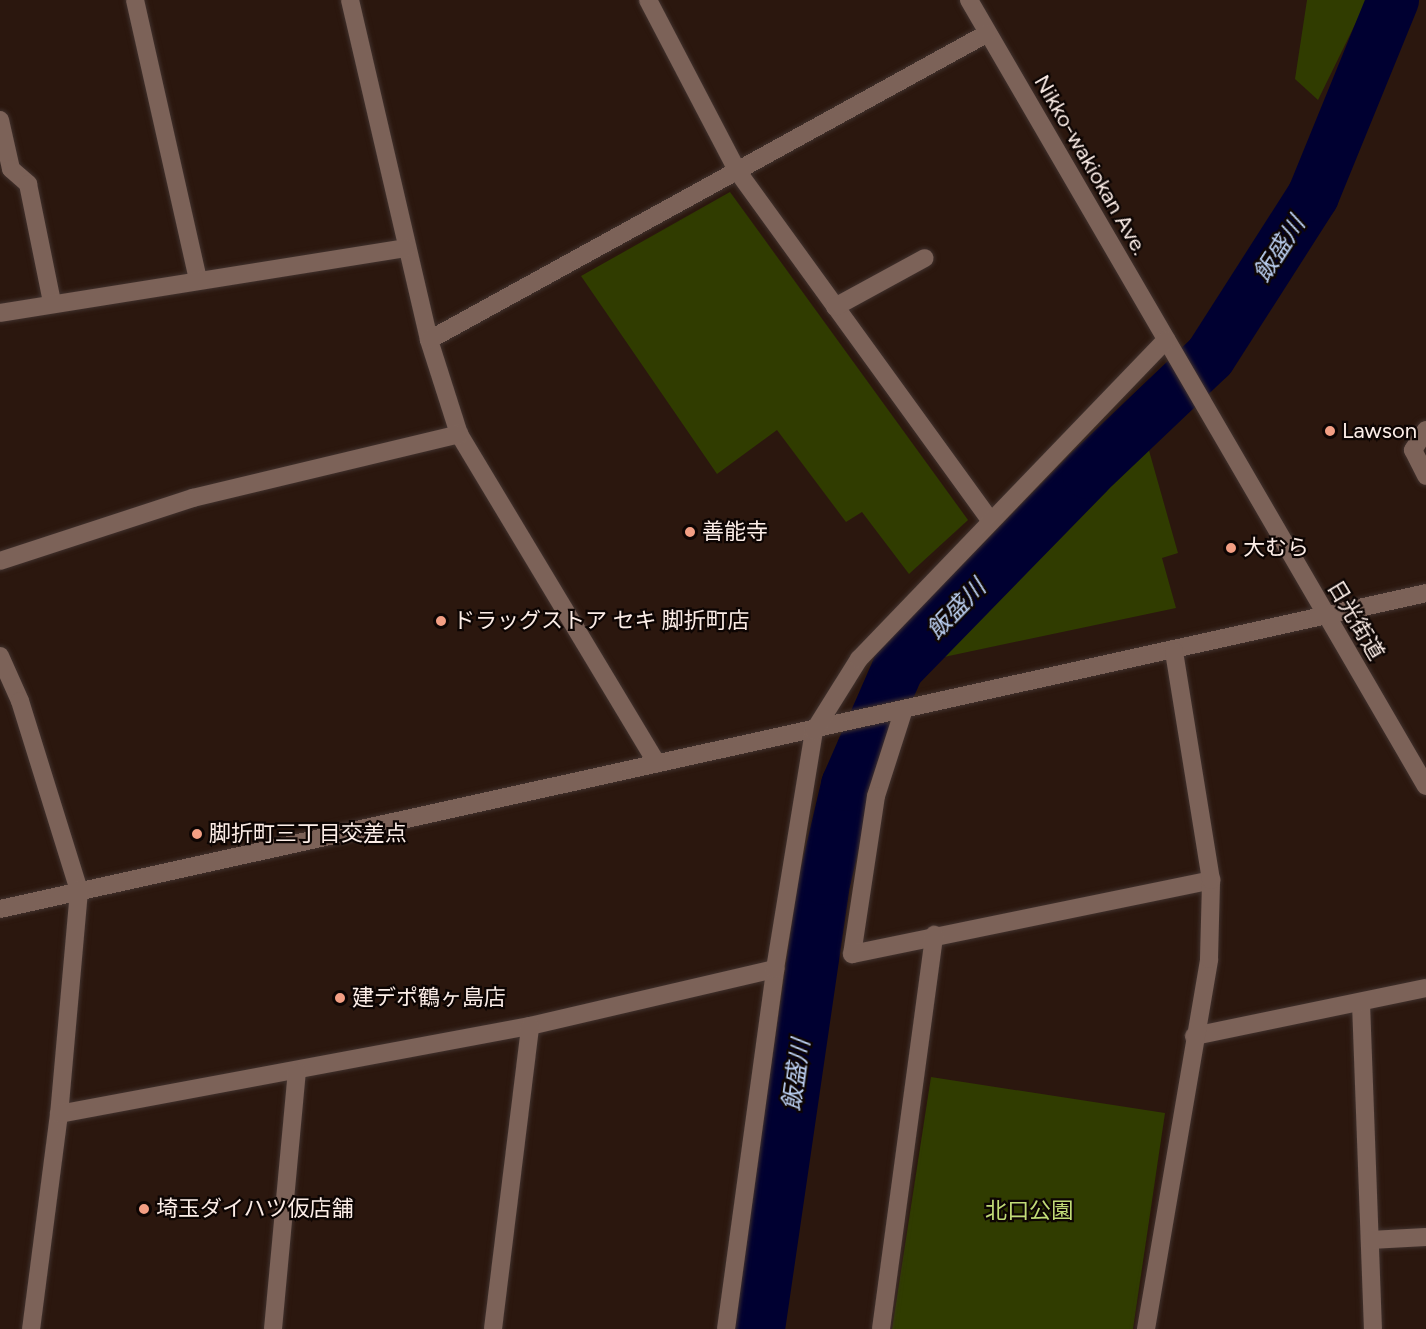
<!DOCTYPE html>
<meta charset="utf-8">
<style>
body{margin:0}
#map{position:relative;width:1426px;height:1329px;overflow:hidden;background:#2b170e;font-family:Figtree,"Noto Sans JP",sans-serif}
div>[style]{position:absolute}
.green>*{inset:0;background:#303c00}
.river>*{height:52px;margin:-26px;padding:0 26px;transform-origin:26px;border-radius:26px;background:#000031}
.roads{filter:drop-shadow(0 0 2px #41322e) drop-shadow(0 0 2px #41322e)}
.minor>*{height:18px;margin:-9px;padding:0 9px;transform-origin:9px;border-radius:9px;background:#7c6258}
.dots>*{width:16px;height:16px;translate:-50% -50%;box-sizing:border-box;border:3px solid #0d0503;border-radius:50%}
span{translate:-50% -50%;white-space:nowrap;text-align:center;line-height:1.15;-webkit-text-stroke:4.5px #0d0503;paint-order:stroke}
.street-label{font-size:22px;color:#fcede7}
.poi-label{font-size:22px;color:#fcede7}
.left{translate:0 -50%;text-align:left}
.park-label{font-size:22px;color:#c2dc78}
.water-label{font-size:24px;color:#bcd0f2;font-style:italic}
</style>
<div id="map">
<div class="green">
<div style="clip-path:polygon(1307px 0,1367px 0,1318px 100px,1295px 79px)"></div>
<div style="clip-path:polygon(730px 192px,968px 520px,909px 574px,862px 512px,846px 522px,777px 430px,717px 474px,581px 276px)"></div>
<div style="clip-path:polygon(1148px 447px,1178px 553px,1162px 558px,1176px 608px,944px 657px)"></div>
<div style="clip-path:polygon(931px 1077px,1165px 1113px,1133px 1329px,892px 1329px)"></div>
</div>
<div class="river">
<div style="left:759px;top:1329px;width:455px;rotate:-81.7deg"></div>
<div style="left:825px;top:879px;width:97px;rotate:-76.8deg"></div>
<div style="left:847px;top:785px;width:128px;rotate:-66.4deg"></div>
<div style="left:898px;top:668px;width:272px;rotate:-45.7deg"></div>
<div style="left:1088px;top:473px;width:168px;rotate:-43.6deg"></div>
<div style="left:1210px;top:357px;width:191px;rotate:-57.4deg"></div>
<div style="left:1313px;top:196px;width:212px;rotate:-67.8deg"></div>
</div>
<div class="roads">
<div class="minor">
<div style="left:135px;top:0;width:286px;rotate:77.3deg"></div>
<div style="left:350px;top:0;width:349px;rotate:76.9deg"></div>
<div style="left:429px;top:340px;width:99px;rotate:72.3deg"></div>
<div style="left:459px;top:434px;width:384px;rotate:59deg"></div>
<div style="left:648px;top:0;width:194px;rotate:62.4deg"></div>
<div style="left:738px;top:172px;width:430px;rotate:54.1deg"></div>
<div style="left:969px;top:0;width:909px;rotate:59.83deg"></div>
<div style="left:0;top:120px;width:50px;rotate:77.3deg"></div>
<div style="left:11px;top:169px;width:23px;rotate:41deg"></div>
<div style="left:28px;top:184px;width:120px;rotate:78.5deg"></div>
<div style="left:835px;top:307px;width:102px;rotate:-28.6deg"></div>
<div style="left:0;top:313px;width:411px;rotate:-9.1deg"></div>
<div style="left:429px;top:340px;width:636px;rotate:-28.78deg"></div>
<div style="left:1426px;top:430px;width:24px;rotate:123deg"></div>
<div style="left:1413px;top:450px;width:29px;rotate:63deg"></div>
<div style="left:0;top:561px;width:203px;rotate:-18.1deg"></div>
<div style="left:193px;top:498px;width:274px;rotate:-13.5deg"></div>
<div style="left:0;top:656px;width:49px;rotate:66deg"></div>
<div style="left:20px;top:701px;width:199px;rotate:72.7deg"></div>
<div style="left:79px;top:891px;width:224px;rotate:95.1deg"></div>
<div style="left:59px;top:1114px;width:217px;rotate:97.4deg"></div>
<div style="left:903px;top:712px;width:88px;rotate:107.8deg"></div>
<div style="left:876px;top:796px;width:160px;rotate:98.6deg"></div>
<div style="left:852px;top:954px;width:367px;rotate:-11.6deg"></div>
<div style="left:0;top:909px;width:1461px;rotate:-12.49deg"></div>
<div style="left:1361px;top:1003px;width:326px;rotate:87.9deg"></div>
<div style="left:1194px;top:1036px;width:237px;rotate:-11.7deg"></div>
<div style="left:59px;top:1114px;width:479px;rotate:-10.6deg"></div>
<div style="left:530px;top:1026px;width:252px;rotate:-13.1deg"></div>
<div style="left:1370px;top:1240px;width:56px;rotate:-3.1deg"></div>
<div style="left:273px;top:1329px;width:258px;rotate:-84.7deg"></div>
<div style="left:493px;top:1329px;width:305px;rotate:-83deg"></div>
<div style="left:726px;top:1329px;width:363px;rotate:-82.2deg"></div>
<div style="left:775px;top:969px;width:241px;rotate:-80.7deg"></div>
<div style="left:814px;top:731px;width:85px;rotate:-58deg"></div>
<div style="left:859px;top:659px;width:443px;rotate:-46.1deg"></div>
<div style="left:881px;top:1329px;width:398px;rotate:-82.3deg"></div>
<div style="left:1146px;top:1329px;width:375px;rotate:-80.3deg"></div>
<div style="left:1209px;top:959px;width:79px;rotate:-88.5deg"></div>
<div style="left:1211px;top:880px;width:232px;rotate:-99.2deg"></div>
</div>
</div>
<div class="dots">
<div style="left:1330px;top:431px;background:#f39f84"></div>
<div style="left:690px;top:532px;background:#f39f84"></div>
<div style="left:1231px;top:548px;background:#f39f84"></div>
<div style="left:441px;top:621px;background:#f39f84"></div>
<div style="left:197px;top:834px;background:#f39f84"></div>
<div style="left:340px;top:998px;background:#f39f84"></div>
<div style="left:144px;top:1209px;background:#f39f84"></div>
</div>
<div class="street-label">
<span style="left:1091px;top:165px;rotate:60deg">Nikko-wakiokan Ave.</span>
<span style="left:1356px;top:620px;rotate:59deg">日光街道</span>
</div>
<div class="poi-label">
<span class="left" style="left:1342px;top:431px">Lawson</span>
<span class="left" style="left:702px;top:532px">善能寺</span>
<span class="left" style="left:1243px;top:548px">大むら</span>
<span class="left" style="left:453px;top:621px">ドラッグストア セキ 脚折町店</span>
<span class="left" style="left:209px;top:834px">脚折町三丁目交差点</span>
<span class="left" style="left:352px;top:998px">建デポ鶴ヶ島店</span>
<span class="left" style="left:156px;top:1209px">埼玉ダイハツ仮店舗</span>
</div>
<div class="park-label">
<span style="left:1029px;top:1211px">北口公園</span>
</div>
<div class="water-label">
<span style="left:1279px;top:249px;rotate:-57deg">飯盛川</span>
<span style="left:956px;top:609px;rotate:-46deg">飯盛川</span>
<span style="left:796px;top:1075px;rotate:-82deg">飯盛川</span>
</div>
</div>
